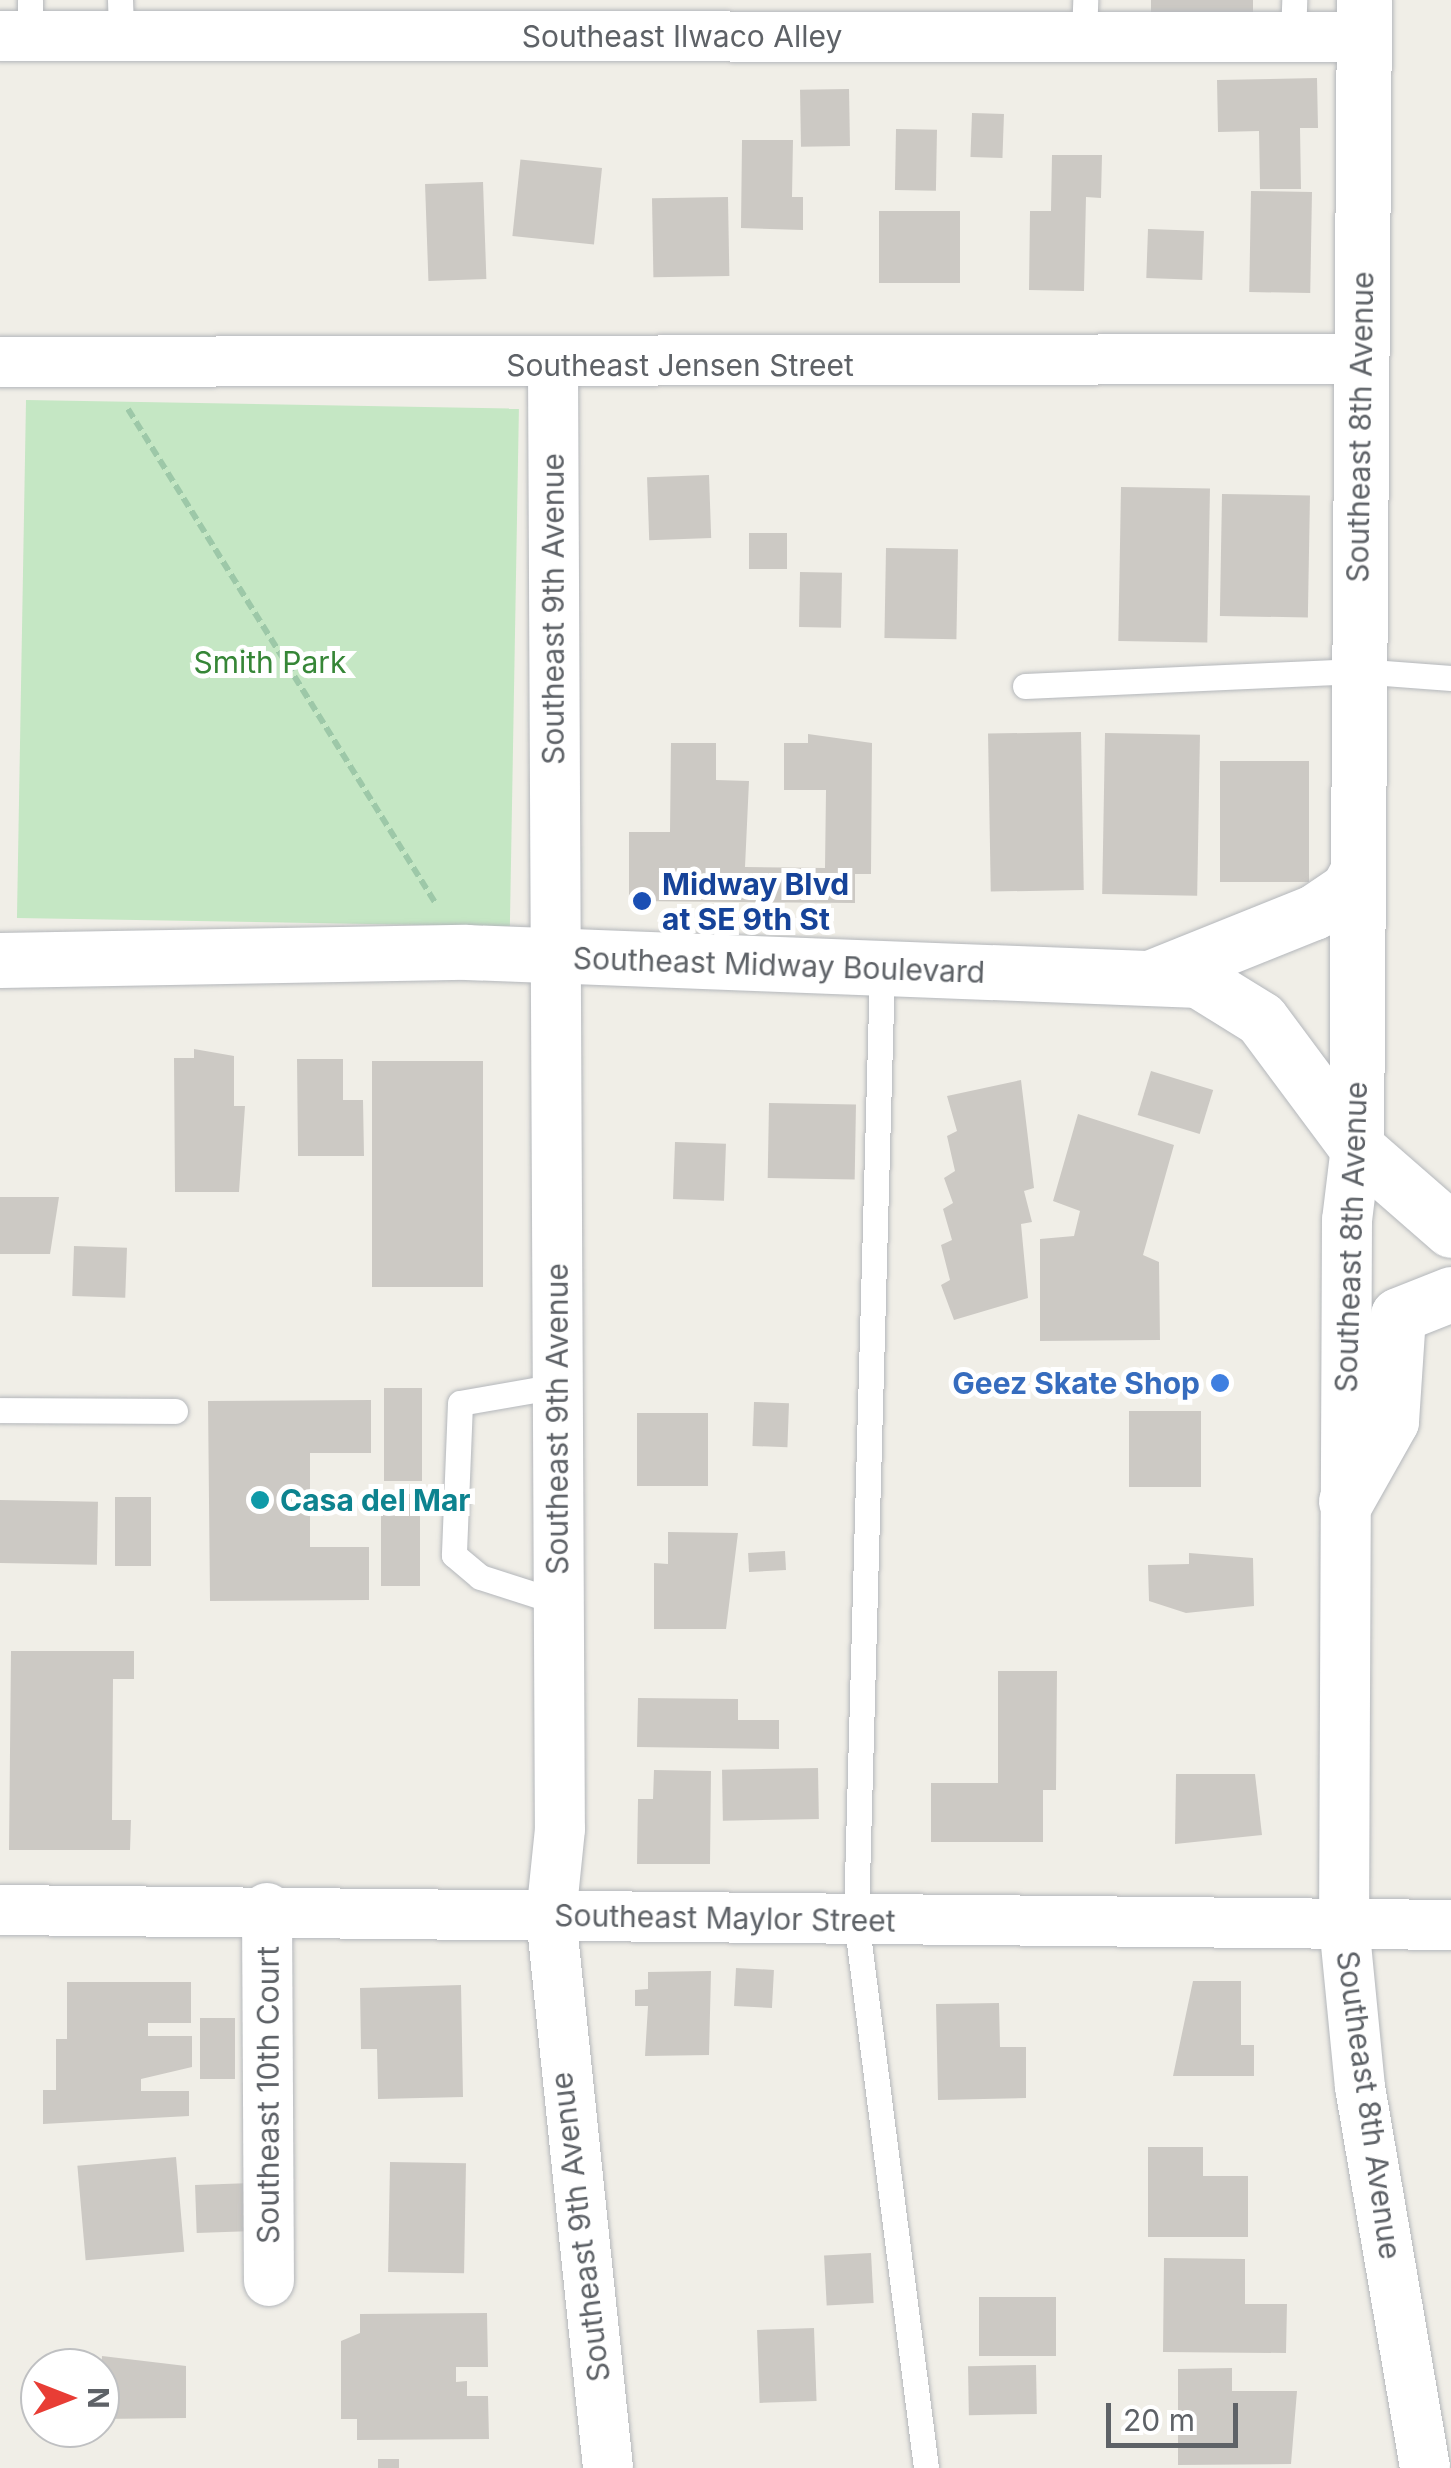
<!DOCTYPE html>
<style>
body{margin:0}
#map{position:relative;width:1451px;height:2468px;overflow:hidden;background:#f0eee7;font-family:Inter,sans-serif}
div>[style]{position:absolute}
.green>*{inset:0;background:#c5e7c4;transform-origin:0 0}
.building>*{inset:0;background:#ccc9c4;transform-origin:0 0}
.path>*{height:6px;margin-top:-3px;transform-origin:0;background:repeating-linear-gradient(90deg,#9dc8a8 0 10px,transparent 0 15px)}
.roads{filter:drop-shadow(0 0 2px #b4b7bb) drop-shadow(0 0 2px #b4b7bb)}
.lane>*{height:25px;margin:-12.5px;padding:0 12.5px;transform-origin:12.5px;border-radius:12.5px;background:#fff}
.street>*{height:50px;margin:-25px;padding:0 25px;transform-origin:25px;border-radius:25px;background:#fff}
.secondary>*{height:55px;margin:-27.5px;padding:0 27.5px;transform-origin:27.5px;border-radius:27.5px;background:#fff}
.dots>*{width:28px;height:28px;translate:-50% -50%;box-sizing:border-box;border:5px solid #fff;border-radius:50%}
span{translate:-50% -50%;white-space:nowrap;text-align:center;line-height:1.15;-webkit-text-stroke:10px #fff;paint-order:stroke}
.street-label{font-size:30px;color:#5e6267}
.park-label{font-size:30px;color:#368637}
.transit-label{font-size:30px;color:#164399;font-weight:700}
.left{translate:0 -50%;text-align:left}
.shop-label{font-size:30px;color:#366cbe;font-weight:700}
.right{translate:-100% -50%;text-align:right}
.culture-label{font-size:30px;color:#0d838f;font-weight:700}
.north{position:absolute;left:20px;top:2348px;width:100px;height:100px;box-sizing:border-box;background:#fff;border:2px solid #bfc0c2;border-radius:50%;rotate:90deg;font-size:28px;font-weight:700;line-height:40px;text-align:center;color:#5e6267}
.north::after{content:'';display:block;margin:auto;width:35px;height:45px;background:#e83d35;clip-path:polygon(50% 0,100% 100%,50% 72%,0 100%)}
.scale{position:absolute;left:1106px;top:2403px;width:132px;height:45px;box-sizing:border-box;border:5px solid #5e6267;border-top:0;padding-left:12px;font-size:30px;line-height:35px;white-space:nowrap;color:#5e6267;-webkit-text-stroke:8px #fff;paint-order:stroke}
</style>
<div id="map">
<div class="green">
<div style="left:26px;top:400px;width:493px;height:518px;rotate:1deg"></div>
</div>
<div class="building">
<div style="left:1151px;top:0;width:102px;height:14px"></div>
<div style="clip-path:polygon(1317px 78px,1318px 128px,1300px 128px,1301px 189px,1260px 189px,1259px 131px,1218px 132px,1217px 80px)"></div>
<div style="left:849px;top:89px;width:57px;height:49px;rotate:89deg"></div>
<div style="left:972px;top:113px;width:32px;height:44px;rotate:2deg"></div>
<div style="left:896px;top:129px;width:41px;height:61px;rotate:1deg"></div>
<div style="clip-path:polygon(742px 140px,793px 140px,792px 197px,803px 197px,803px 230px,741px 228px)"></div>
<div style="clip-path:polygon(1052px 155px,1102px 155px,1101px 198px,1086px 197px,1084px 291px,1029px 290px,1030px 211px,1051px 211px)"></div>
<div style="left:602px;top:168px;width:77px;height:82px;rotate:96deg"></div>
<div style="left:483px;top:182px;width:97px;height:58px;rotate:88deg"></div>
<div style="left:1251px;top:191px;width:61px;height:101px;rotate:1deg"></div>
<div style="left:728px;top:197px;width:79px;height:76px;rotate:89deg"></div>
<div style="left:879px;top:211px;width:81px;height:72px"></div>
<div style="left:1148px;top:229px;width:56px;height:49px;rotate:2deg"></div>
<div style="left:709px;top:475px;width:63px;height:62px;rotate:88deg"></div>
<div style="left:1121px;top:487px;width:89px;height:154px;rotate:1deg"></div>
<div style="left:1222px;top:494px;width:88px;height:122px;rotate:1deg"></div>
<div style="left:749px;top:533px;width:38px;height:36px"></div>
<div style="left:886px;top:548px;width:72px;height:90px;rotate:1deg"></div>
<div style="left:800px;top:572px;width:42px;height:55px;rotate:1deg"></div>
<div style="left:1081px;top:732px;width:158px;height:93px;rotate:89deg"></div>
<div style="left:1105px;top:733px;width:95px;height:161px;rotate:1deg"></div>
<div style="clip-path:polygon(808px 734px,872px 743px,871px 874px,855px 874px,855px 903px,629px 901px,629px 832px,670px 832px,671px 743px,716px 743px,716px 780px,749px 781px,745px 867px,825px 868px,826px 790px,784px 790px,784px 743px,808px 743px)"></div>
<div style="left:1220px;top:761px;width:89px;height:121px"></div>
<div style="clip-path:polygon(194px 1049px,234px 1056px,234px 1106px,245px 1106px,239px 1192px,175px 1192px,174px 1058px,194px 1058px)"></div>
<div style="clip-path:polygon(297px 1059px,343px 1059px,343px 1100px,363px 1100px,364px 1156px,298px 1156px)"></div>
<div style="left:372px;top:1061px;width:111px;height:226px"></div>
<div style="left:1151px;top:1071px;width:65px;height:46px;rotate:17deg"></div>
<div style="clip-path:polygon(1021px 1080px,1034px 1188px,1024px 1191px,1032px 1222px,1021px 1224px,1028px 1298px,954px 1320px,941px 1285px,950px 1280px,941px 1245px,952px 1240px,943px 1209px,953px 1203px,944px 1178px,955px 1171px,947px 1136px,957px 1131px,947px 1096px)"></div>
<div style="left:769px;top:1103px;width:87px;height:75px;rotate:1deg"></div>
<div style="clip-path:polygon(1078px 1114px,1174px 1145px,1143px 1255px,1159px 1262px,1160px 1340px,1040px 1341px,1040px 1239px,1074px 1236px,1080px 1211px,1053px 1201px)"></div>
<div style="left:675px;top:1142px;width:51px;height:57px;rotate:2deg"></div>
<div style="clip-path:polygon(0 1197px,59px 1197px,50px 1254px,0 1254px)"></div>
<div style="left:74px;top:1246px;width:53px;height:50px;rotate:2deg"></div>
<div style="left:384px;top:1388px;width:38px;height:93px"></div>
<div style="clip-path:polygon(371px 1400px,371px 1453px,310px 1453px,310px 1547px,369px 1547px,369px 1600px,210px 1601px,208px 1401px)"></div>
<div style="left:754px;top:1402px;width:35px;height:44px;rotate:2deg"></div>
<div style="left:1129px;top:1411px;width:72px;height:76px"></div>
<div style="left:637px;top:1413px;width:71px;height:73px"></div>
<div style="left:420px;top:1494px;width:92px;height:39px;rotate:90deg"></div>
<div style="left:115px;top:1497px;width:36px;height:69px"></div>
<div style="left:0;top:1500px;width:98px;height:63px;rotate:1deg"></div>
<div style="clip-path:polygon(668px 1532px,738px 1533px,726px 1629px,654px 1629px,654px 1563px,668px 1564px)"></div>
<div style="left:785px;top:1551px;width:19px;height:37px;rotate:87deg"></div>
<div style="clip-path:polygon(1189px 1553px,1253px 1558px,1254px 1606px,1186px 1613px,1149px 1601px,1148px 1565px,1189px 1564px)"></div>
<div style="clip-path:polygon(11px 1651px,134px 1651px,134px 1679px,113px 1679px,112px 1820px,131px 1820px,130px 1850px,9px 1850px)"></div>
<div style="clip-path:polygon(998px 1671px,1057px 1671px,1056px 1790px,1043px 1790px,1043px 1842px,931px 1842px,931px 1783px,998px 1783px)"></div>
<div style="clip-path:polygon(638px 1698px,738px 1699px,738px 1720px,779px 1720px,779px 1749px,637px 1747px)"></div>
<div style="left:818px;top:1768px;width:51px;height:96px;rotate:89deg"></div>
<div style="clip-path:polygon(654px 1770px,711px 1771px,710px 1864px,637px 1864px,638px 1799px,653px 1799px)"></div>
<div style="clip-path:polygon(1176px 1774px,1255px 1774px,1262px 1835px,1175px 1844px)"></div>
<div style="left:736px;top:1968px;width:38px;height:38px;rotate:3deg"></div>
<div style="clip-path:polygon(711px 1971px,709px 2055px,645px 2056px,648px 2006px,635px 2006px,635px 1990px,648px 1989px,648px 1972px)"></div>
<div style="clip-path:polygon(1193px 1981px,1241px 1981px,1241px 2045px,1254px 2045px,1254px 2076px,1173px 2076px)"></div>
<div style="clip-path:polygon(67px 1982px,191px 1982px,191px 2023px,148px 2023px,148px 2036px,192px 2036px,192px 2067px,141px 2079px,141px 2091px,189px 2091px,189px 2116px,43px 2124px,43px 2090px,56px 2090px,56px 2039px,67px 2039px)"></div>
<div style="clip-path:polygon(461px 1985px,463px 2097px,378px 2099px,377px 2049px,361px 2049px,360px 1988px)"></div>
<div style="clip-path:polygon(999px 2003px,1000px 2047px,1026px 2047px,1026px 2098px,938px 2100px,936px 2004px)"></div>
<div style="left:200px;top:2018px;width:35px;height:61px"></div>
<div style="clip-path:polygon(1148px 2147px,1203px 2147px,1203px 2176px,1248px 2176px,1248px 2237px,1148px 2237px)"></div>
<div style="left:176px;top:2157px;width:95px;height:99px;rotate:85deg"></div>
<div style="left:390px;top:2162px;width:76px;height:110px;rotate:1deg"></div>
<div style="left:252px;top:2183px;width:48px;height:57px;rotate:88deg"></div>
<div style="left:871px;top:2253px;width:50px;height:47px;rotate:87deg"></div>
<div style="clip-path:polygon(1164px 2258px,1245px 2259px,1245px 2304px,1287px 2304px,1286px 2353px,1163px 2352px)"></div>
<div style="left:1056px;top:2297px;width:59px;height:77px;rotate:90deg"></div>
<div style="clip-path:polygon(487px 2313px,488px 2367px,456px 2367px,456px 2382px,467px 2381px,467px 2396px,488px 2396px,489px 2439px,357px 2440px,357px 2419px,341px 2419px,341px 2341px,360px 2333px,360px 2314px)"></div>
<div style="left:814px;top:2328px;width:73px;height:57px;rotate:88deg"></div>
<div style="clip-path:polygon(102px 2356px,186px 2366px,186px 2418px,100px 2419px)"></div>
<div style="left:1036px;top:2365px;width:49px;height:68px;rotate:89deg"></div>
<div style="clip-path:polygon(1232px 2368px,1232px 2391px,1297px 2391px,1291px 2464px,1178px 2465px,1178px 2369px)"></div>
<div style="left:399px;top:2459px;width:9px;height:21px;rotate:90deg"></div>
</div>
<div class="path">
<div style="left:128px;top:409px;width:583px;rotate:58.11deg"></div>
</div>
<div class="roads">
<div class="lane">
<div style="left:30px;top:0;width:36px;rotate:90deg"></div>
<div style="left:120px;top:0;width:36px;rotate:88deg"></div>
<div style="left:1084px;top:37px;width:37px;rotate:-88deg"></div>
<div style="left:1293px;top:37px;width:37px;rotate:-88deg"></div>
<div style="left:1025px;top:686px;width:333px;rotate:-2.6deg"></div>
<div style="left:1358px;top:671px;width:93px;rotate:4.3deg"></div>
<div style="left:882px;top:969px;width:950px;rotate:91.57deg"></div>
<div style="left:856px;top:1919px;width:553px;rotate:82.73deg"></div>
<div style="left:557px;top:1386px;width:98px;rotate:170.1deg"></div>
<div style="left:460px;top:1403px;width:152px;rotate:92.3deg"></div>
<div style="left:454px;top:1555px;width:34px;rotate:40deg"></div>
<div style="left:480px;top:1577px;width:82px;rotate:17.8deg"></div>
<div style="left:0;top:1410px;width:175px;rotate:0.3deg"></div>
</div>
<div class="street">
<div style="left:0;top:36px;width:1365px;rotate:0.04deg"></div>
<div style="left:0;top:362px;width:1360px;rotate:-0.13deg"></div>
<div style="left:553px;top:367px;width:1462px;rotate:89.73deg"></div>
<div style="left:560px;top:1829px;width:87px;rotate:95.9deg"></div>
<div style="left:551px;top:1916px;width:555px;rotate:84.1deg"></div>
<div style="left:1356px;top:1147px;width:74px;rotate:97deg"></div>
<div style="left:1347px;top:1220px;width:704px;rotate:90.24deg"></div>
<div style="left:1344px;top:1924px;width:164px;rotate:84.4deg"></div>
<div style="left:1360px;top:2087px;width:387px;rotate:80.3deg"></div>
<div style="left:267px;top:1908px;width:373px;rotate:89.7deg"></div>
<div style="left:0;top:1910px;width:1451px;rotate:0.59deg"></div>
</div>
<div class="secondary">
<div style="left:0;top:960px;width:466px;rotate:-1deg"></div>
<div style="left:466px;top:952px;width:733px;rotate:2.19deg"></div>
<div style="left:1198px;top:980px;width:74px;rotate:31.8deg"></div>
<div style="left:1261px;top:1019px;width:159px;rotate:53.4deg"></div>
<div style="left:1356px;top:1147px;width:126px;rotate:41.1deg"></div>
<div style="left:1152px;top:977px;width:175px;rotate:-21.9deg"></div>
<div style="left:1314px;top:912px;width:41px;rotate:-34.1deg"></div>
<div style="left:1348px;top:889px;width:21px;rotate:-62deg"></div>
<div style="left:1356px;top:1147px;width:1147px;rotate:-89.6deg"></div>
<div style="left:1346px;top:1501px;width:92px;rotate:-60.6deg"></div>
<div style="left:1391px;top:1421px;width:106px;rotate:-86.2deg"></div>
<div style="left:1398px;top:1315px;width:57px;rotate:-21.6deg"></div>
</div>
</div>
<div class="dots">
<div style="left:642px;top:901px;background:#1a4fb4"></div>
<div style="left:1220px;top:1383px;background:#3f7fe0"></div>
<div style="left:260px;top:1500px;background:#0f9aa8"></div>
</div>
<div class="street-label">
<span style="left:682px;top:36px">Southeast Ilwaco Alley</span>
<span style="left:680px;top:365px">Southeast Jensen Street</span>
<span style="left:1360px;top:427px;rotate:-89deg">Southeast 8th Avenue</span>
<span style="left:553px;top:609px;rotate:-90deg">Southeast 9th Avenue</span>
<span style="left:779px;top:965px;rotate:2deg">Southeast Midway Boulevard</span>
<span style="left:1351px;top:1237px;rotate:-88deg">Southeast 8th Avenue</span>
<span style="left:557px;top:1419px;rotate:-90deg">Southeast 9th Avenue</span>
<span style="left:725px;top:1918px;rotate:1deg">Southeast Maylor Street</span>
<span style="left:268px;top:2095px;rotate:-90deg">Southeast 10th Court</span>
<span style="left:1369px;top:2105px;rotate:82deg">Southeast 8th Avenue</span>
<span style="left:580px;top:2227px;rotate:-97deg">Southeast 9th Avenue</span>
</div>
<div class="park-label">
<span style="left:270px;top:662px">Smith Park</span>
</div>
<div class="transit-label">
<span class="left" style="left:662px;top:901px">Midway Blvd<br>at SE 9th St</span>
</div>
<div class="shop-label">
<span class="right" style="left:1200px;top:1383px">Geez Skate Shop</span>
</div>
<div class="culture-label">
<span class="left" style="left:280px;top:1500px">Casa del Mar</span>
</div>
<div class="north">N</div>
<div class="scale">20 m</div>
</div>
